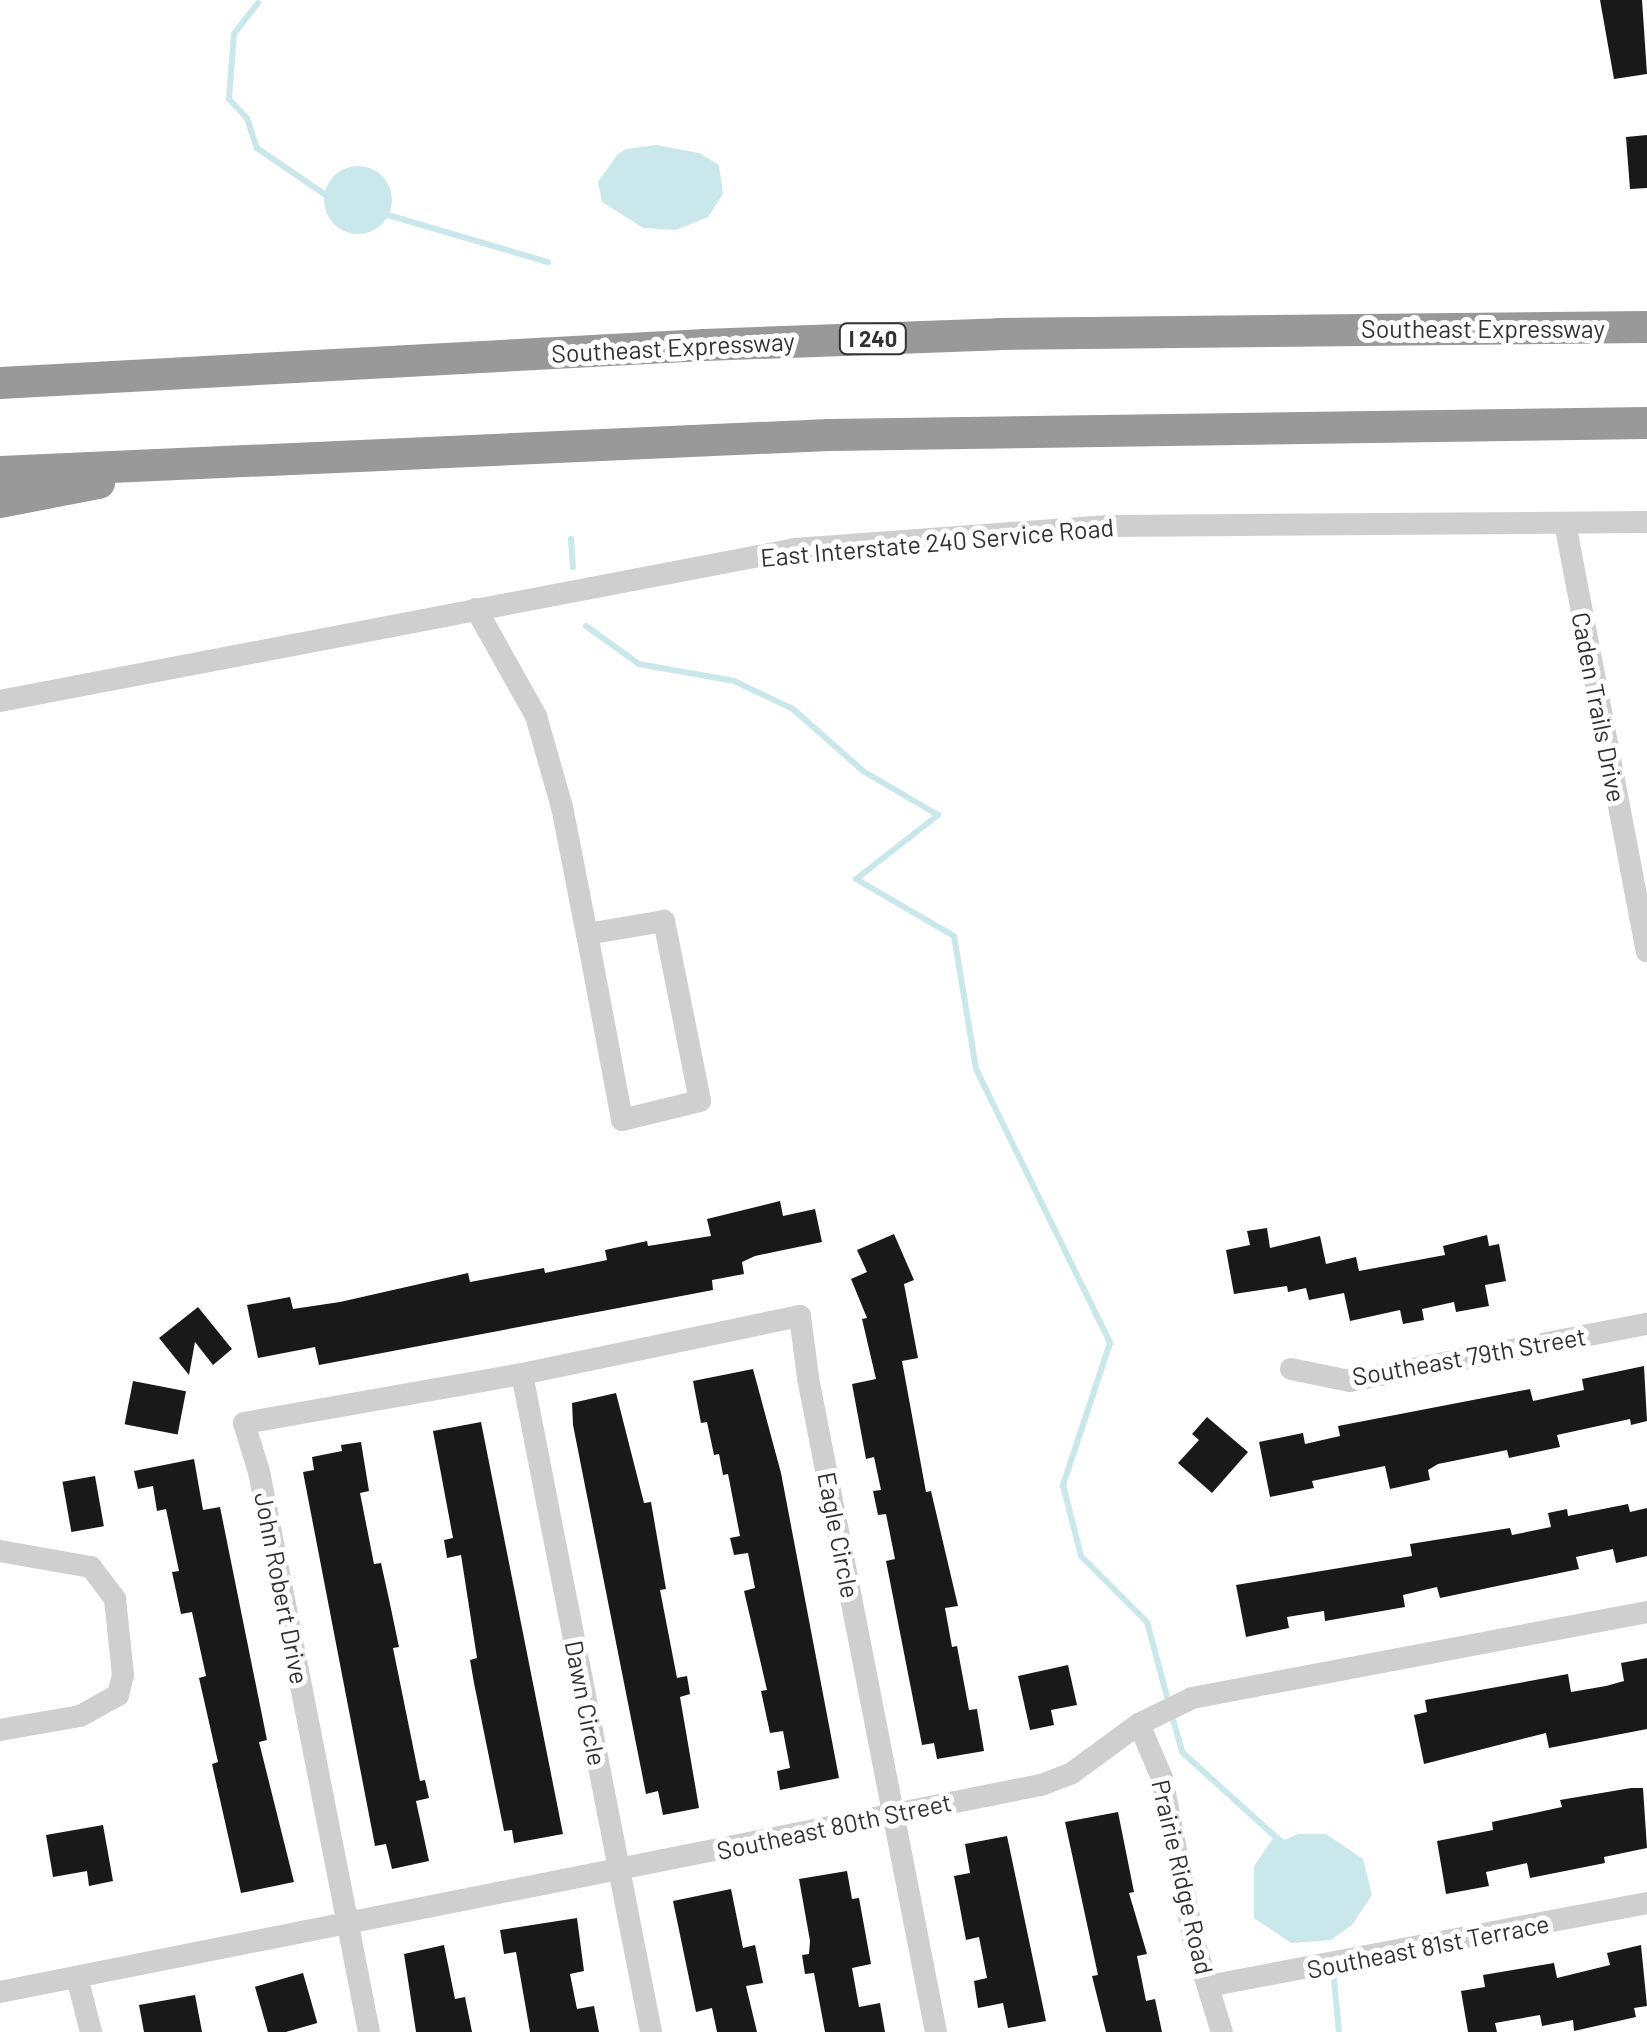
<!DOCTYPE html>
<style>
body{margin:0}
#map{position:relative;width:1647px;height:2032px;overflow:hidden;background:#fff;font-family:Barlow,sans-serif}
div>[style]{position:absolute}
.water>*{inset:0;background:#cae7ec}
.round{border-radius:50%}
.stream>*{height:6px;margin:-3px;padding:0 3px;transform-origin:3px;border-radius:3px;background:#cae7ec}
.building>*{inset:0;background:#191919;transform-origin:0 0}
.minor>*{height:22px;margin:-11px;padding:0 11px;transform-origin:11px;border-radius:11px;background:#cfcfcf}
.highway>*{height:32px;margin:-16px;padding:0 16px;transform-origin:16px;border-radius:16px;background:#999}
span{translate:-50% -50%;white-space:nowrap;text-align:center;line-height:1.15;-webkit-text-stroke:10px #fff;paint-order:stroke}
.shield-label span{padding:2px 8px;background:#fff;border:2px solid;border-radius:8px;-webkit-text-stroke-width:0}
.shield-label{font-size:22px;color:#323232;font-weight:700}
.street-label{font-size:25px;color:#323232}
</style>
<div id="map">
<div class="water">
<div style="clip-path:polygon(656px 145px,699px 153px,719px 165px,723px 194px,708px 217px,676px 230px,643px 228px,602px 202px,598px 182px,617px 155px,626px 149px)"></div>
<div class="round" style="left:324px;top:166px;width:68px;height:68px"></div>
<div style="clip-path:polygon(1276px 1834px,1285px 1840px,1298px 1834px,1326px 1834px,1363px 1859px,1372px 1895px,1352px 1925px,1331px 1940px,1291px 1943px,1254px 1918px,1254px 1866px)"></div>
</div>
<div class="stream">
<div style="left:258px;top:3px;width:39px;rotate:128deg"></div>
<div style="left:234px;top:34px;width:65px;rotate:94.4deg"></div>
<div style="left:229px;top:99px;width:26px;rotate:47deg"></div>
<div style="left:247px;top:118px;width:32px;rotate:72deg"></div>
<div style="left:257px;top:148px;width:85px;rotate:34.4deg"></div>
<div style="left:381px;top:213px;width:174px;rotate:16.4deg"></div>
<div style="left:571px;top:539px;width:28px;rotate:86deg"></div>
<div style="left:586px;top:626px;width:65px;rotate:35.6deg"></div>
<div style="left:639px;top:664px;width:97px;rotate:10.1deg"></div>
<div style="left:734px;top:681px;width:65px;rotate:25.4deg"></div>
<div style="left:793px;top:709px;width:94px;rotate:41.5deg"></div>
<div style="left:863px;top:771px;width:87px;rotate:30.4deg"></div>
<div style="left:938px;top:815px;width:104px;rotate:142deg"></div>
<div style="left:856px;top:879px;width:113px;rotate:30.2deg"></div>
<div style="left:954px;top:936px;width:135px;rotate:80.6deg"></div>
<div style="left:976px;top:1069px;width:305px;rotate:63.9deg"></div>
<div style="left:1110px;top:1343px;width:150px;rotate:108.3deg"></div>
<div style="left:1063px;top:1485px;width:73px;rotate:75.8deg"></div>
<div style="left:1081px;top:1556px;width:93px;rotate:45deg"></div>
<div style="left:1147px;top:1622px;width:85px;rotate:75deg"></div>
<div style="left:1172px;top:1716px;width:37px;rotate:74deg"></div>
<div style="left:1182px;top:1752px;width:130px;rotate:42.2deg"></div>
<div style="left:1333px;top:1969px;width:63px;rotate:84.6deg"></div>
</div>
<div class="building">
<div style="clip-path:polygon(1600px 0,1642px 0,1647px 74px,1614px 79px)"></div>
<div style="clip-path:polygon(1647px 135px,1647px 188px,1630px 189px,1626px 137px)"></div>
<div style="clip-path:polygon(780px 1201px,783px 1216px,815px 1209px,822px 1242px,755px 1256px,742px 1262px,744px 1274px,712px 1280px,713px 1290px,319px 1365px,315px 1347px,258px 1358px,247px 1305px,290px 1297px,293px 1309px,340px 1302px,468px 1273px,470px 1282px,544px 1268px,545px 1273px,607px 1260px,605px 1250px,647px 1241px,648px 1246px,711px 1236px,707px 1219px)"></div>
<div style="clip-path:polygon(1267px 1228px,1270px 1248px,1320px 1236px,1326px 1264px,1356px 1257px,1359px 1271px,1445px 1255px,1443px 1246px,1487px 1235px,1489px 1246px,1499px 1244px,1506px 1281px,1485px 1285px,1489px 1306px,1456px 1312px,1454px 1302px,1422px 1309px,1424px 1320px,1403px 1324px,1400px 1310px,1350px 1321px,1344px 1293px,1309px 1300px,1306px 1288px,1288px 1292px,1287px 1286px,1234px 1294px,1226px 1250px,1250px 1245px,1247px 1231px)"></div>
<div style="clip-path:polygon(894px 1234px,914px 1280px,904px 1284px,918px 1358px,902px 1361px,926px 1492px,931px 1491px,958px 1606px,945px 1608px,952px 1647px,957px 1646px,969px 1710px,977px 1709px,984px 1751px,937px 1759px,934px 1743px,922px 1745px,886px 1561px,895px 1559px,886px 1514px,878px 1515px,873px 1491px,881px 1490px,874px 1457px,866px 1459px,852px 1384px,876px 1379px,862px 1319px,867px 1318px,851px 1279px,867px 1272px,857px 1250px)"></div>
<div style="clip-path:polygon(198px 1307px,232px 1349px,213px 1365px,195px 1342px,189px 1375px,159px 1338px)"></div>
<div style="clip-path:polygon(1644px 1366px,1647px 1421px,1631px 1425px,1630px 1419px,1557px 1435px,1560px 1447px,1509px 1458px,1507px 1450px,1438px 1464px,1428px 1470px,1430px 1480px,1390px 1489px,1385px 1466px,1312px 1481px,1314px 1488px,1270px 1497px,1259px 1442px,1303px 1433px,1305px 1444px,1340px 1436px,1338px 1426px,1530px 1389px,1533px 1401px,1584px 1390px,1582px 1379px)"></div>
<div style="clip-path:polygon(753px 1369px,781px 1473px,839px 1778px,780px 1790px,777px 1771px,790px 1768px,783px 1731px,770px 1733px,761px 1691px,767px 1690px,744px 1591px,755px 1588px,748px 1553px,734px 1555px,730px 1538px,740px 1536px,728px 1474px,723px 1475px,719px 1454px,714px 1455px,707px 1422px,701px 1423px,693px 1381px)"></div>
<div style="left:133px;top:1381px;width:54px;height:44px;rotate:11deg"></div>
<div style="clip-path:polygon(616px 1393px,644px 1503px,651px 1502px,666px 1589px,660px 1590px,677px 1678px,687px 1676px,690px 1694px,680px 1697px,699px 1808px,663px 1815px,658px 1791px,646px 1794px,573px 1425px,572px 1403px)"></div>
<div style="clip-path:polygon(1207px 1417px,1248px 1452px,1212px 1493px,1178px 1463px,1199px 1440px,1192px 1434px)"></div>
<div style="clip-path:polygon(481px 1422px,563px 1834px,514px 1843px,512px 1830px,504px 1831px,474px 1683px,470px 1660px,477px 1658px,461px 1555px,447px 1558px,444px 1540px,453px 1538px,433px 1431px)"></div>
<div style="clip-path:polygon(361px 1442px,369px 1491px,360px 1493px,374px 1564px,381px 1563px,390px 1604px,399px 1647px,393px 1648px,420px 1781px,425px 1780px,429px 1798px,416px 1801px,429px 1861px,392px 1869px,386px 1844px,375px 1846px,303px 1472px,314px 1470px,312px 1457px,342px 1451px,341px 1445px)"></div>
<div style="clip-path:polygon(194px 1459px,203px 1510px,220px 1507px,267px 1740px,259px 1742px,294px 1882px,241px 1893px,212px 1764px,218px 1762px,199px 1678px,206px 1676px,192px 1612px,181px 1614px,172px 1572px,179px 1571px,166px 1509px,157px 1511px,153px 1486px,138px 1489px,134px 1471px)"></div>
<div style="left:95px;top:1476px;width:51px;height:33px;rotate:80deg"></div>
<div style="clip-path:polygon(1628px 1504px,1630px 1512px,1647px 1508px,1647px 1556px,1616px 1563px,1613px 1549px,1576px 1557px,1579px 1569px,1440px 1598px,1437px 1587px,1403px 1595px,1405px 1607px,1325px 1621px,1324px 1611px,1287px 1617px,1289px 1628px,1246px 1637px,1236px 1585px,1412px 1556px,1410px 1544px,1510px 1528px,1512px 1535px,1551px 1527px,1548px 1513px,1567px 1509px,1568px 1516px)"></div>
<div style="clip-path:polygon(1647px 1658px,1647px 1729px,1549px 1748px,1546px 1733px,1424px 1764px,1414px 1715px,1427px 1712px,1425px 1700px,1568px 1674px,1571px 1692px,1606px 1686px,1624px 1681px,1621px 1663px)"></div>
<div style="clip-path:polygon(1068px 1665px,1077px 1705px,1051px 1710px,1054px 1725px,1030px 1730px,1018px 1676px)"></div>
<div style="clip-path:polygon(1631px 1788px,1643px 1788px,1647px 1848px,1604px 1857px,1605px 1863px,1530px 1878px,1527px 1863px,1486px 1872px,1489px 1886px,1446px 1894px,1437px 1841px,1493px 1830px,1492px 1822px,1562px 1807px,1560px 1800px)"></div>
<div style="clip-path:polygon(1118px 1812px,1134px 1892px,1129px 1893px,1147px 1954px,1137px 1956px,1146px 2001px,1155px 1999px,1162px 2032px,1106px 2032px,1092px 1976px,1098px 1975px,1065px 1822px)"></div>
<div style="clip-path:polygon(103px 1825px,113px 1881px,89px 1886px,87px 1871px,53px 1877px,46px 1835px)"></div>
<div style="clip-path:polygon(1007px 1836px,1046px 2021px,1008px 2028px,1003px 2003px,978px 2008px,974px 1981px,987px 1978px,979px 1937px,966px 1940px,954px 1876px,970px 1873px,965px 1844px)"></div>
<div style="clip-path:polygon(847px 1871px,852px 1899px,859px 1898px,871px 1964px,852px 1968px,859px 2007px,880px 2003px,885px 2032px,825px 2032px,814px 1973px,805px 1974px,802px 1955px,809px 1954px,810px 1941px,799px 1879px)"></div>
<div style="clip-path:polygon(731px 1889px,743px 1948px,755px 1945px,763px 1983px,746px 1986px,757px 2032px,717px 2032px,712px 2008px,696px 2012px,673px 1901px)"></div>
<div style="clip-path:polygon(577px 1918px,584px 1971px,570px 1974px,577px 2009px,594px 2006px,599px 2032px,530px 2032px,516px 1952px,504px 1954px,500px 1930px)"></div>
<div style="clip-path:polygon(444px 1945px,455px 1999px,465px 1997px,472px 2032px,416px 2032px,404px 1954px)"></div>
<div style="clip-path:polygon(1641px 1945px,1647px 2006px,1634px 2008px,1636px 2017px,1574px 2031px,1573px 2020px,1542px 2026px,1540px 2015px,1495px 2023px,1497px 2032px,1468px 2032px,1461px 1991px,1485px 1987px,1483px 1975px,1554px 1963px,1557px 1978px,1610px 1965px,1607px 1953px)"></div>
<div style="left:303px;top:1973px;width:52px;height:50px;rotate:74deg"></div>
<div style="clip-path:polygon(195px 1995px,202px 2032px,144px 2032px,139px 2005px)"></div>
</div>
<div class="minor">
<div style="left:1565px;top:523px;width:436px;rotate:79.2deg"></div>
<div style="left:476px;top:609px;width:123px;rotate:60.7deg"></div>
<div style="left:536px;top:716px;width:95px;rotate:74.1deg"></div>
<div style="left:562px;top:807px;width:129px;rotate:78.9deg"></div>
<div style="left:587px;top:934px;width:189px;rotate:79.3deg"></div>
<div style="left:622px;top:1120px;width:80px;rotate:-13.7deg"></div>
<div style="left:700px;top:1101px;width:184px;rotate:-101.3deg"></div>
<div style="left:664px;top:921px;width:78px;rotate:170.4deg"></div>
<div style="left:0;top:701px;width:809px;rotate:-10.82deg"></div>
<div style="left:795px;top:549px;width:317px;rotate:-4.2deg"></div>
<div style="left:1111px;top:526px;width:536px;rotate:-0.43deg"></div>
<div style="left:1291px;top:1369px;width:60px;rotate:11.5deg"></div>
<div style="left:1350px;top:1381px;width:302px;rotate:-10.9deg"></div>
<div style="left:522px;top:1374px;width:671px;rotate:78.91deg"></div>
<div style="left:0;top:1551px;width:92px;rotate:10deg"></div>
<div style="left:91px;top:1567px;width:40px;rotate:53deg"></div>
<div style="left:115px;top:1599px;width:76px;rotate:84deg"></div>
<div style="left:123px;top:1675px;width:21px;rotate:104deg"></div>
<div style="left:118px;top:1695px;width:43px;rotate:151.1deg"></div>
<div style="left:80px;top:1716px;width:81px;rotate:170.1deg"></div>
<div style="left:1139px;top:1724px;width:59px;rotate:66.9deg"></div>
<div style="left:1162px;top:1778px;width:163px;rotate:79deg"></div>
<div style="left:1193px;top:1938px;width:98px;rotate:72.9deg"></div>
<div style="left:77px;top:1977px;width:57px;rotate:75.7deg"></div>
<div style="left:1208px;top:1986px;width:447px;rotate:-10.7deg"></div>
<div style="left:0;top:1992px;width:1061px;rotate:-11.25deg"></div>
<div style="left:1041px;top:1785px;width:33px;rotate:-21deg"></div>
<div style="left:1072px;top:1773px;width:83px;rotate:-36.2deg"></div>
<div style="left:1139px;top:1724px;width:59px;rotate:-26.1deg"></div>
<div style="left:1192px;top:1698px;width:463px;rotate:-10.7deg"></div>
<div style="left:369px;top:2032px;width:571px;rotate:-101.11deg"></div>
<div style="left:259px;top:1472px;width:51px;rotate:-107deg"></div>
<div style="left:244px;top:1423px;width:282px;rotate:-10deg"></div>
<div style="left:522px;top:1374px;width:284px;rotate:-11.8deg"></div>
<div style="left:800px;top:1316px;width:63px;rotate:82.6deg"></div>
<div style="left:808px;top:1378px;width:666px;rotate:78.93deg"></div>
</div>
<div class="highway">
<div style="left:0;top:383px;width:705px;rotate:-3.09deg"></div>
<div style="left:704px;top:345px;width:295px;rotate:-2.1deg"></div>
<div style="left:999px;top:334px;width:648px;rotate:-0.62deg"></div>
<div style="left:0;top:472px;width:830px;rotate:-2.56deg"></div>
<div style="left:829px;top:435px;width:818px;rotate:-0.84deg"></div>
<div style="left:0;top:502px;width:101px;rotate:-10.9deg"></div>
</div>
<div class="shield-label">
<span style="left:873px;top:339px">I 240</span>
</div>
<div class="street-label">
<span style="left:1483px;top:328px">Southeast Expressway</span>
<span style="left:673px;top:347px;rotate:-3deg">Southeast Expressway</span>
<span style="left:937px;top:542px;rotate:-5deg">East Interstate 240 Service Road</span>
<span style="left:1599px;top:707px;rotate:79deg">Caden Trails Drive</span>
<span style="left:1469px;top:1356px;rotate:-10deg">Southeast 79th Street</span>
<span style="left:839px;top:1535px;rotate:79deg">Eagle Circle</span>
<span style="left:282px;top:1588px;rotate:79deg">John Robert Drive</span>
<span style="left:586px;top:1703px;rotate:79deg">Dawn Circle</span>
<span style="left:834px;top:1826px;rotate:-12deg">Southeast 80th Street</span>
<span style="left:1183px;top:1877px;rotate:77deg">Prairie Ridge Road</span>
<span style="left:1428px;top:1946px;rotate:-11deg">Southeast 81st Terrace</span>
</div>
</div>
